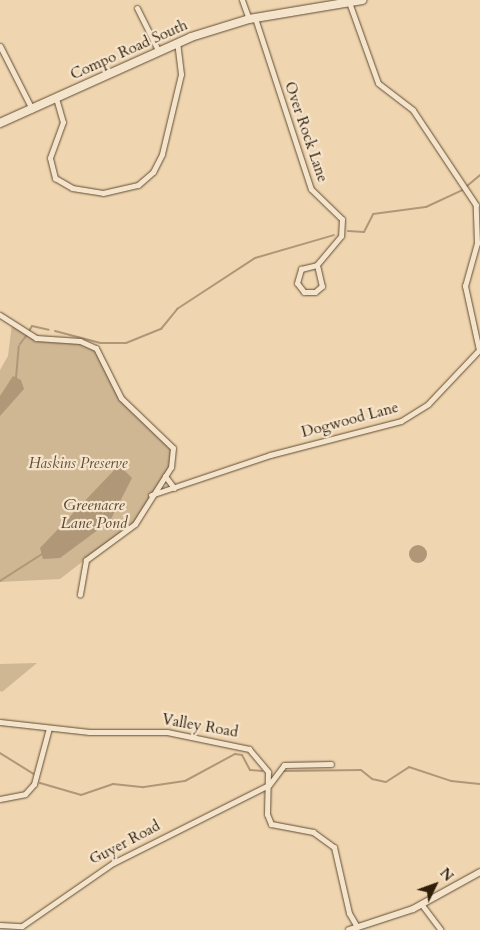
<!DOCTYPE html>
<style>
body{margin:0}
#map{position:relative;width:480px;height:930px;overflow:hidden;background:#f0d6b0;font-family:Cardo,serif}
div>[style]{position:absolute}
.green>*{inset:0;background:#cfb794}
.water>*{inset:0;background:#af9778}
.round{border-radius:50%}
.stream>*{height:2px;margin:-1px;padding:0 1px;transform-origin:1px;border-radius:1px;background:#af9778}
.roads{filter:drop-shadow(0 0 1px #604c34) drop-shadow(0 0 1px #604c34)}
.minor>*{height:5px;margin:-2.5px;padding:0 2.5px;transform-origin:2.5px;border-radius:2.5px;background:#f5e4cc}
.tertiary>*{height:6px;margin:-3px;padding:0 3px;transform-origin:3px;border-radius:3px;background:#f5e4cc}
.secondary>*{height:8px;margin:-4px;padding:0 4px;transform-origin:4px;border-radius:4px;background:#f5e4cc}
span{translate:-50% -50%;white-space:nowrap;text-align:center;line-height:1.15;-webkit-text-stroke:4.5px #f5e4cc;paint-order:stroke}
.street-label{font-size:15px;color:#301e0b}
.park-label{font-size:15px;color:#604c34;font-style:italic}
.water-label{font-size:16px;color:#5c4831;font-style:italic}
.north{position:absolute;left:410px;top:860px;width:50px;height:50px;-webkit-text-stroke:4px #f5e4cc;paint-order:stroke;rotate:48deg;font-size:14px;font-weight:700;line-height:20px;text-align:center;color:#301e0b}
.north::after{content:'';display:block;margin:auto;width:18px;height:22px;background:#301e0b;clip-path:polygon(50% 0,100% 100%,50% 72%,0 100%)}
</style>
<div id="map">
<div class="green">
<div style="clip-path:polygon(12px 324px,43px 339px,92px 346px,121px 398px,173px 448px,173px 461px,139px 518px,60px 579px,0 582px,0 370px,8px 356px)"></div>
<div style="clip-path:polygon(37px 663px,2px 692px,0 691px,0 664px)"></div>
</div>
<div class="water">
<div style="clip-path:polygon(13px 376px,21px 380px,24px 389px,0 416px,0 396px)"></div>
<div style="clip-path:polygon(119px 465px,132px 478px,110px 521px,60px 558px,43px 559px,40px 548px)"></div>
<div class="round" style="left:409px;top:545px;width:18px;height:18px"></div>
</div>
<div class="stream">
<div style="left:467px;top:186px;width:17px;rotate:-40deg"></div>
<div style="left:348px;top:231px;width:16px;rotate:4deg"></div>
<div style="left:364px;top:232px;width:20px;rotate:-63deg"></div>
<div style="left:373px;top:214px;width:53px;rotate:-7.5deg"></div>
<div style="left:426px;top:207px;width:40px;rotate:-25deg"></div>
<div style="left:29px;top:331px;width:6px;rotate:-59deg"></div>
<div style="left:32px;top:326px;width:17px;rotate:13deg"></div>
<div style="left:55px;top:331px;width:47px;rotate:14.9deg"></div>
<div style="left:100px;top:343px;width:26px"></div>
<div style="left:126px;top:343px;width:38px;rotate:-22deg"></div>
<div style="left:161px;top:329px;width:26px;rotate:-51deg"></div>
<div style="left:177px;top:309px;width:93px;rotate:-33.2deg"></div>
<div style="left:255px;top:258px;width:82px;rotate:-16.2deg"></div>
<div style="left:20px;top:344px;width:10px;rotate:-53deg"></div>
<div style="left:16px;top:378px;width:32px;rotate:-85deg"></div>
<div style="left:0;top:581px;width:50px;rotate:-32.7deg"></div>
<div style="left:0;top:753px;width:39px;rotate:32deg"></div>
<div style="left:284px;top:771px;width:77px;rotate:-0.7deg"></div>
<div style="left:361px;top:770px;width:14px;rotate:39deg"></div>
<div style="left:372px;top:779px;width:14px;rotate:12deg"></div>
<div style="left:386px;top:782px;width:27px;rotate:-33deg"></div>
<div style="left:409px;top:767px;width:44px;rotate:18.4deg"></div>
<div style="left:451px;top:781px;width:29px;rotate:6deg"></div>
<div style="left:40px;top:783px;width:43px;rotate:16.3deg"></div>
<div style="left:81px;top:795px;width:34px;rotate:-19deg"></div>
<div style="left:113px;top:784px;width:31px;rotate:6deg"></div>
<div style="left:144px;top:787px;width:41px;rotate:-8.3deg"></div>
<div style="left:185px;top:781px;width:57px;rotate:-28.4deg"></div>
<div style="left:235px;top:754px;width:7px;rotate:8deg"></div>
<div style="left:242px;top:755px;width:17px;rotate:62deg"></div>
<div style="left:250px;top:770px;width:12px;rotate:5deg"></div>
</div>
<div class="roads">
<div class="minor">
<div style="left:242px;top:0;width:20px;rotate:70deg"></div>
<div style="left:137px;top:8px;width:47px;rotate:63.4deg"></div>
<div style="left:255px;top:18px;width:180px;rotate:71.9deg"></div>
<div style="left:311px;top:189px;width:43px;rotate:44.1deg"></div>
<div style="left:342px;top:219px;width:17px;rotate:93deg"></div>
<div style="left:341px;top:236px;width:38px;rotate:130deg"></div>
<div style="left:317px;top:265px;width:22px;rotate:77deg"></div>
<div style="left:322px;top:286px;width:9px;rotate:139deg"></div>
<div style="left:315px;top:292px;width:11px;rotate:180deg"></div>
<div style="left:304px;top:292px;width:11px;rotate:-128deg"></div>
<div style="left:297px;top:283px;width:15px;rotate:-74deg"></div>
<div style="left:301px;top:269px;width:16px;rotate:-14deg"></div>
<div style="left:0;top:46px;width:71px;rotate:63.1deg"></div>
<div style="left:56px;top:98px;width:25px;rotate:74deg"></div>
<div style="left:63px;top:122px;width:38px;rotate:110deg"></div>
<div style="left:50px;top:158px;width:21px;rotate:76deg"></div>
<div style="left:55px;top:178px;width:20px;rotate:30deg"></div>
<div style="left:72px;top:188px;width:31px;rotate:9deg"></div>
<div style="left:103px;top:193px;width:36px;rotate:-13deg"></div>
<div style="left:138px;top:185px;width:20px;rotate:-41deg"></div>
<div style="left:153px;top:172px;width:20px;rotate:-63deg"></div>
<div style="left:162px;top:154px;width:82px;rotate:-76.6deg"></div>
<div style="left:181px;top:74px;width:32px;rotate:-97deg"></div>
<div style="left:0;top:315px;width:43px;rotate:32.6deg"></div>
<div style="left:36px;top:338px;width:44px;rotate:3.9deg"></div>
<div style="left:80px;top:341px;width:17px;rotate:24deg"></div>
<div style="left:96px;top:348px;width:56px;rotate:63.4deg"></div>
<div style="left:121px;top:398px;width:72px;rotate:43.9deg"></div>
<div style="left:173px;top:448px;width:19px;rotate:96deg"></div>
<div style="left:171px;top:467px;width:67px;rotate:122.3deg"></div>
<div style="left:135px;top:524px;width:61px;rotate:143.7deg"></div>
<div style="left:86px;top:560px;width:35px;rotate:100deg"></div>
<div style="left:165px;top:476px;width:15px;rotate:53deg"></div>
<div style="left:151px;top:495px;width:126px;rotate:-18.6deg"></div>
<div style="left:270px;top:455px;width:135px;rotate:-14.5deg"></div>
<div style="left:401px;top:421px;width:32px;rotate:-32deg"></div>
<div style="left:428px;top:404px;width:74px;rotate:-46.6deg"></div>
<div style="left:479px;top:350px;width:66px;rotate:-102.3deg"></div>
<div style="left:465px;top:286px;width:45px;rotate:-74.4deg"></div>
<div style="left:477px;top:243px;width:38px;rotate:-92deg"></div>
<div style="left:476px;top:205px;width:114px;rotate:-123.6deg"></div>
<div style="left:413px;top:110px;width:44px;rotate:-142.4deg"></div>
<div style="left:378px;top:83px;width:86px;rotate:-109.7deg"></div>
<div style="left:0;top:722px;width:90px;rotate:6.4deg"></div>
<div style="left:89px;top:732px;width:78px"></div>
<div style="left:167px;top:732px;width:84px;rotate:11.7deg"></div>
<div style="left:249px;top:749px;width:30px;rotate:50deg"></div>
<div style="left:268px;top:772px;width:42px;rotate:91.4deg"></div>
<div style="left:267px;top:814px;width:11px;rotate:68deg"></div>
<div style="left:271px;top:824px;width:43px;rotate:10.8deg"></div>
<div style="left:313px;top:832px;width:26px;rotate:36deg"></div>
<div style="left:334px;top:847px;width:68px;rotate:77.2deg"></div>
<div style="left:349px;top:913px;width:16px;rotate:60deg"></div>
<div style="left:0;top:799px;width:25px;rotate:-11deg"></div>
<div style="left:25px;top:794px;width:13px;rotate:-48deg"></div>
<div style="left:34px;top:784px;width:58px;rotate:-75deg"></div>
<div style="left:422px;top:905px;width:31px;rotate:53deg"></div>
<div style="left:0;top:925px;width:22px;rotate:3deg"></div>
<div style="left:22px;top:926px;width:111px;rotate:-34.7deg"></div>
<div style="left:113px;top:863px;width:174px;rotate:-26.6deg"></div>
<div style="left:269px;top:785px;width:25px;rotate:-53deg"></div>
<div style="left:284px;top:765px;width:47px;rotate:-1.2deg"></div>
</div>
<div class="tertiary">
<div style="left:349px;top:930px;width:67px;rotate:-18.2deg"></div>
<div style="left:413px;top:909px;width:77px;rotate:-28.9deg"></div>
</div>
<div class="secondary">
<div style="left:0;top:123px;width:209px;rotate:-24.2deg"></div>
<div style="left:191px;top:37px;width:61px;rotate:-17.2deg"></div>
<div style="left:249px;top:19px;width:115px;rotate:-9.5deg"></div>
</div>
</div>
<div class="street-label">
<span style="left:129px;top:50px;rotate:-24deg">Compo Road South</span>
<span style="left:306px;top:132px;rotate:71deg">Over Rock Lane</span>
<span style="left:350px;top:420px;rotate:-15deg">Dogwood Lane</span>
<span style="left:200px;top:726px;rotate:10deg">Valley Road</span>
<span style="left:125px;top:843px;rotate:-28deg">Guyer Road</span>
</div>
<div class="park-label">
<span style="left:78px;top:464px">Haskins Preserve</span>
</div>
<div class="water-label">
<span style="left:94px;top:514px">Greenacre<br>Lane Pond</span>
</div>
<div class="north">N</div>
</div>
